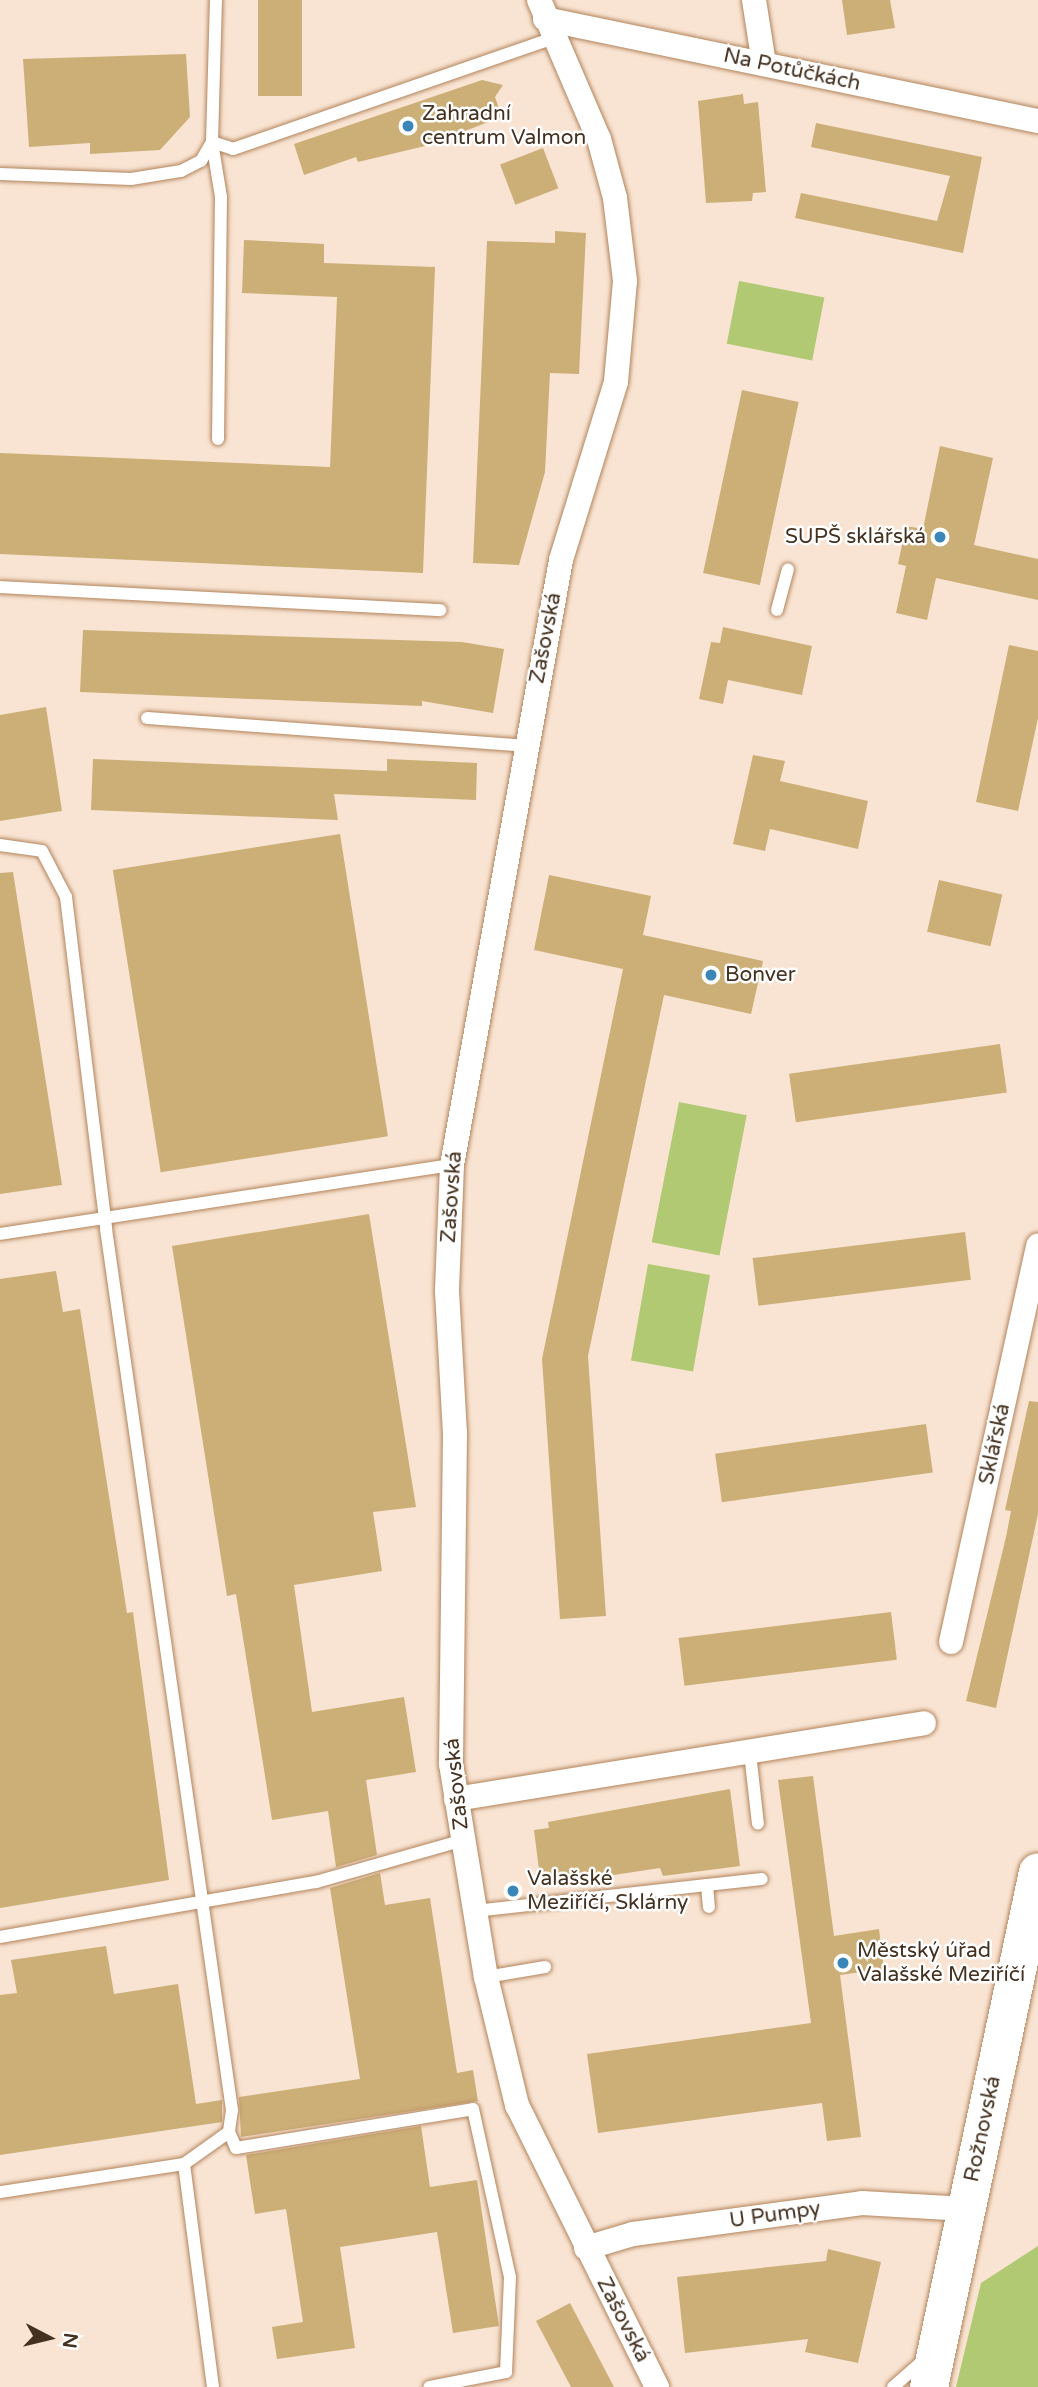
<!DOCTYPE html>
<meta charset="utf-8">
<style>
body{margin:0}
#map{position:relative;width:1038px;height:2387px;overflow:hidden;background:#f9e4d3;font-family:"Varela Round",sans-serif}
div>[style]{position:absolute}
.green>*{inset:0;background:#b0c972;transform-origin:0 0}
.building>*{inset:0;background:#ccae77;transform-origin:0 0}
.roads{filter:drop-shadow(0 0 2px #b2845b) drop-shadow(0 0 2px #b2845b)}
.service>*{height:12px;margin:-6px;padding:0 6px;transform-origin:6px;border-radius:6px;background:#fff}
.minor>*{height:24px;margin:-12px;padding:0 12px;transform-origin:12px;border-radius:12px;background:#fff}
.primary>*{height:38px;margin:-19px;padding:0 19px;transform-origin:19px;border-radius:19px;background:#fff}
.dots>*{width:19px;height:19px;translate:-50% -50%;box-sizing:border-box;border:4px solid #fff;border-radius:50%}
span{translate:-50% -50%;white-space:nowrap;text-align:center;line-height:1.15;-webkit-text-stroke:5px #fff;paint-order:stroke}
.street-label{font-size:21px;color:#443120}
.poi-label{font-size:21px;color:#443120}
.left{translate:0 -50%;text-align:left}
.right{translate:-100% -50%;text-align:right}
.north{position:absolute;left:14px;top:2303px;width:70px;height:70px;-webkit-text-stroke:5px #fff;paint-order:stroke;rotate:97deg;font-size:19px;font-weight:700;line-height:28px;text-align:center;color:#443120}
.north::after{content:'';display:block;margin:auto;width:24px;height:32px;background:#443120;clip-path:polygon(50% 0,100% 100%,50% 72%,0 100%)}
</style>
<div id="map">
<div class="green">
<div style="left:739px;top:281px;width:87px;height:64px;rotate:11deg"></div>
<div style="left:679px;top:1102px;width:69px;height:143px;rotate:11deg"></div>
<div style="left:648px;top:1264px;width:63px;height:98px;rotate:10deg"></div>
<div style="clip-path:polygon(1038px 2246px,1038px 2387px,956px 2387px,981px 2283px)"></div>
</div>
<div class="building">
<div style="left:258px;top:0;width:44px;height:96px"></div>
<div style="clip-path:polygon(842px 0,890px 0,895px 28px,847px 35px)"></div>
<div style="clip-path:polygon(186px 54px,190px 117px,160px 150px,90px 154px,90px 143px,29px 147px,23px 59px)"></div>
<div style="clip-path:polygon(482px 80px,503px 85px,495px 97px,502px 117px,425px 146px,358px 162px,356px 157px,304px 175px,294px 144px)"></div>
<div style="clip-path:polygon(743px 94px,744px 104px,758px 102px,766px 192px,753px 193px,752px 201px,706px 203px,698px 101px)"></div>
<div style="clip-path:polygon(816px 123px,982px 157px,963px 253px,795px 218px,801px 193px,937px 221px,950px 176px,811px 147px)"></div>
<div style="left:543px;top:148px;width:43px;height:46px;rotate:69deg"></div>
<div style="clip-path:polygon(555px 231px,586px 233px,579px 374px,550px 373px,545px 472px,519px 565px,473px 563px,487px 241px,555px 243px)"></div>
<div style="clip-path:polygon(244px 240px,324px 244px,324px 263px,435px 267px,423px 573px,0 554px,0 453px,330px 467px,337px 297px,242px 293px)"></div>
<div style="left:742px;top:390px;width:58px;height:187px;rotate:12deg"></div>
<div style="clip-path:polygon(940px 446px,993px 458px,974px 545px,1038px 559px,1038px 600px,936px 578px,927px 620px,896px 613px,906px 566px,898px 564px,906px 526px,923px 529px)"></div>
<div style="clip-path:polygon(723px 627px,812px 646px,802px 695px,728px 680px,723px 704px,699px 699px,711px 642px,720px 643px)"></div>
<div style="clip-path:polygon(83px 630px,462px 642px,504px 649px,493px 713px,422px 701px,422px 706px,80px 692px)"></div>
<div style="clip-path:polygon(1009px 645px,1038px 651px,1038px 718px,1018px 811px,976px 802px)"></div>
<div style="clip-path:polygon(46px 707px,62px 811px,0 821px,0 715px)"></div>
<div style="clip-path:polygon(753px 755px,785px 761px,780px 781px,868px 801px,858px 849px,770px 829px,765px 851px,733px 844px)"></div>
<div style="clip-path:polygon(93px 759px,387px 771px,387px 759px,477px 763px,476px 800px,334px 794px,338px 820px,91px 810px)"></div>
<div style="left:340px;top:834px;width:306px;height:230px;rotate:81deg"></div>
<div style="clip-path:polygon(13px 872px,62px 1185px,0 1194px,0 873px)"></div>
<div style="clip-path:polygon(549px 875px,651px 896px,643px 935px,763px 961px,751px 1014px,664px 995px,588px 1356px,606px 1616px,560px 1619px,542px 1359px,623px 969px,534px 950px)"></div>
<div style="left:939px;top:880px;width:65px;height:53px;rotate:13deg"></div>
<div style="left:1000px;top:1044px;width:49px;height:213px;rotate:82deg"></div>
<div style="clip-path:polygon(369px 1214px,416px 1507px,373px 1512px,382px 1571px,294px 1585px,312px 1712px,404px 1697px,416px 1772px,366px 1780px,377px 1855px,336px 1867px,328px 1811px,272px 1820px,236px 1594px,227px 1596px,172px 1246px)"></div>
<div style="left:965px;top:1232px;width:48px;height:214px;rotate:83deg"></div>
<div style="clip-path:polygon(56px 1271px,63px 1312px,80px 1309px,127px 1613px,133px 1612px,169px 1880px,0 1908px,0 1279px)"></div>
<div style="clip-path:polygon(1029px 1401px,1038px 1402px,1038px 1514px,996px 1708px,966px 1701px,1006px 1537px,1011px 1511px,1005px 1510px)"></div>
<div style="left:926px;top:1424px;width:49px;height:213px;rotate:82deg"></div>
<div style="left:891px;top:1612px;width:48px;height:214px;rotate:83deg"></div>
<div style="clip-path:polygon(813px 1776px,834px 1936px,879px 1929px,884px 1969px,840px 1975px,861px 2137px,827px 2141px,822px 2103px,598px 2133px,587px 2054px,811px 2023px,778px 1780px)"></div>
<div style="clip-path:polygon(730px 1789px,740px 1866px,663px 1876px,660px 1868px,541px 1886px,534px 1830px,549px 1828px,548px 1822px)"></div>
<div style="clip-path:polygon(380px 1873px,385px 1905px,430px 1898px,457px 2073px,473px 2070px,478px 2101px,241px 2137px,239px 2097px,360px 2079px,330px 1888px)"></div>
<div style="clip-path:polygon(106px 1946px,114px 1994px,178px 1984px,196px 2104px,222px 2100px,222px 2122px,0 2155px,0 1995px,17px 1993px,11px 1960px)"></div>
<div style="clip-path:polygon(421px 2126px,430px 2187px,477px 2180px,499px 2326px,453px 2333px,437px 2232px,340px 2247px,355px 2348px,277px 2359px,272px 2327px,303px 2322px,286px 2209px,255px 2214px,246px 2155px)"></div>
<div style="clip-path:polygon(828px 2249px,881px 2262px,858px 2363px,805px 2352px,808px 2339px,685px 2353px,677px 2277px,826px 2261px)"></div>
<div style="clip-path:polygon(570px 2303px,614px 2387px,571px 2387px,536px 2321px)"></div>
</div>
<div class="roads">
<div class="service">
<div style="left:0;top:174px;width:131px;rotate:2.2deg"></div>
<div style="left:131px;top:179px;width:51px;rotate:-9.1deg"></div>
<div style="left:181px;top:171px;width:22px;rotate:-27deg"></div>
<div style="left:201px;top:161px;width:22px;rotate:-60deg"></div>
<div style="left:212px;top:142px;width:142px;rotate:-88.4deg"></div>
<div style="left:218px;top:439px;width:242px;rotate:-89.3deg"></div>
<div style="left:221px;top:197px;width:56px;rotate:-99.3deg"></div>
<div style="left:212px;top:142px;width:22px;rotate:18deg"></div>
<div style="left:233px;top:149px;width:340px;rotate:-19.1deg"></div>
<div style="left:0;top:587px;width:441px;rotate:3deg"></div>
<div style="left:777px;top:610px;width:42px;rotate:-75deg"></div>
<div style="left:147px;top:718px;width:380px;rotate:4.2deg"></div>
<div style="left:0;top:845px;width:42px;rotate:8.1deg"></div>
<div style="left:42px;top:851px;width:52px;rotate:62.4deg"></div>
<div style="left:66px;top:897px;width:334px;rotate:83.1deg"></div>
<div style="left:106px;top:1229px;width:890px;rotate:81.86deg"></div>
<div style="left:232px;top:2110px;width:22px;rotate:98deg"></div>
<div style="left:229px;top:2132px;width:55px;rotate:144.6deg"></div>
<div style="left:184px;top:2164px;width:186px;rotate:171.3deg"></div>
<div style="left:0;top:1234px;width:457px;rotate:-8.7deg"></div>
<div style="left:750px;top:1753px;width:71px;rotate:83.6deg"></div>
<div style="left:707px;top:1885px;width:55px;rotate:-6.2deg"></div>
<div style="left:475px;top:1911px;width:233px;rotate:-6.4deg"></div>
<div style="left:707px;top:1885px;width:22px;rotate:85deg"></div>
<div style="left:0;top:1937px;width:321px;rotate:-9.9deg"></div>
<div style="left:316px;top:1882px;width:153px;rotate:-15.9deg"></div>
<div style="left:486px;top:1977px;width:60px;rotate:-9.6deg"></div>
<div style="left:229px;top:2132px;width:17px;rotate:66deg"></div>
<div style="left:236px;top:2148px;width:240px;rotate:-9.3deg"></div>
<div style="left:473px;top:2109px;width:172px;rotate:77.6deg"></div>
<div style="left:510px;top:2277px;width:95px;rotate:92.4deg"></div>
<div style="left:506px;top:2372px;width:78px;rotate:169deg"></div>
<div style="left:184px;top:2164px;width:225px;rotate:82.6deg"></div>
<div style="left:893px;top:2387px;width:41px;rotate:-41.1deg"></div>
</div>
<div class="minor">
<div style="left:539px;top:0;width:151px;rotate:66.7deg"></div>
<div style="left:599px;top:139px;width:61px;rotate:74.8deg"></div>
<div style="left:615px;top:198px;width:84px;rotate:83.1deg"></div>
<div style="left:625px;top:281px;width:101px;rotate:95.1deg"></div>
<div style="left:616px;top:382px;width:186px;rotate:107.2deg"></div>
<div style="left:561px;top:560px;width:615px;rotate:100.21deg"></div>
<div style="left:452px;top:1165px;width:126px;rotate:92.3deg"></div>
<div style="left:447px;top:1291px;width:142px;rotate:86.8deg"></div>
<div style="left:455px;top:1433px;width:331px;rotate:90.7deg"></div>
<div style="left:451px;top:1764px;width:216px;rotate:80.7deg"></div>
<div style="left:486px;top:1977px;width:132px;rotate:76.4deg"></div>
<div style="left:517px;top:2105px;width:315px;rotate:63.6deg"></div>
<div style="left:754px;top:0;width:65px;rotate:81.1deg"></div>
<div style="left:545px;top:19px;width:503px;rotate:11.69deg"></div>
<div style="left:951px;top:1642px;width:406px;rotate:-77.6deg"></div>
<div style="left:456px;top:1799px;width:474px;rotate:-9.2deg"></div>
<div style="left:586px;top:2248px;width:49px;rotate:-16.6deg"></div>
<div style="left:633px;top:2234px;width:231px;rotate:-7.7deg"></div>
<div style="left:862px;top:2203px;width:104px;rotate:3.3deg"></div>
</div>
<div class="primary">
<div style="left:929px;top:2387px;width:526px;rotate:-78.05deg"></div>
</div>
</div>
<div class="dots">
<div style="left:408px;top:126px;background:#3b86b9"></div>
<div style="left:940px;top:537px;background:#3b86b9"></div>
<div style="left:711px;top:975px;background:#3b86b9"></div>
<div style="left:513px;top:1891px;background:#3b86b9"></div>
<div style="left:843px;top:1963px;background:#3b86b9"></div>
</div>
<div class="street-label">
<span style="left:792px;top:70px;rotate:12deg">Na Potůčkách</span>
<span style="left:546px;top:638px;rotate:-79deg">Zašovská</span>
<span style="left:452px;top:1197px;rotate:-86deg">Zašovská</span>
<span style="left:995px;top:1444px;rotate:-78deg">Sklářská</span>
<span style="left:457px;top:1784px;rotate:-96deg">Zašovská</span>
<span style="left:983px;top:2129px;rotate:-78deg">Rožnovská</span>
<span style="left:775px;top:2215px;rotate:-8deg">U Pumpy</span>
<span style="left:623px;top:2320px;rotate:63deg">Zašovská</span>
</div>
<div class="poi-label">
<span class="left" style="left:422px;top:126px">Zahradní<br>centrum Valmon</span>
<span class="right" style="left:926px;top:537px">SUPŠ sklářská</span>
<span class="left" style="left:725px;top:975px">Bonver</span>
<span class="left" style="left:527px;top:1891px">Valašské<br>Meziříčí, Sklárny</span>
<span class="left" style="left:857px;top:1963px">Městský úřad<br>Valašské Meziříčí</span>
</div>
<div class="north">N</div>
</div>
